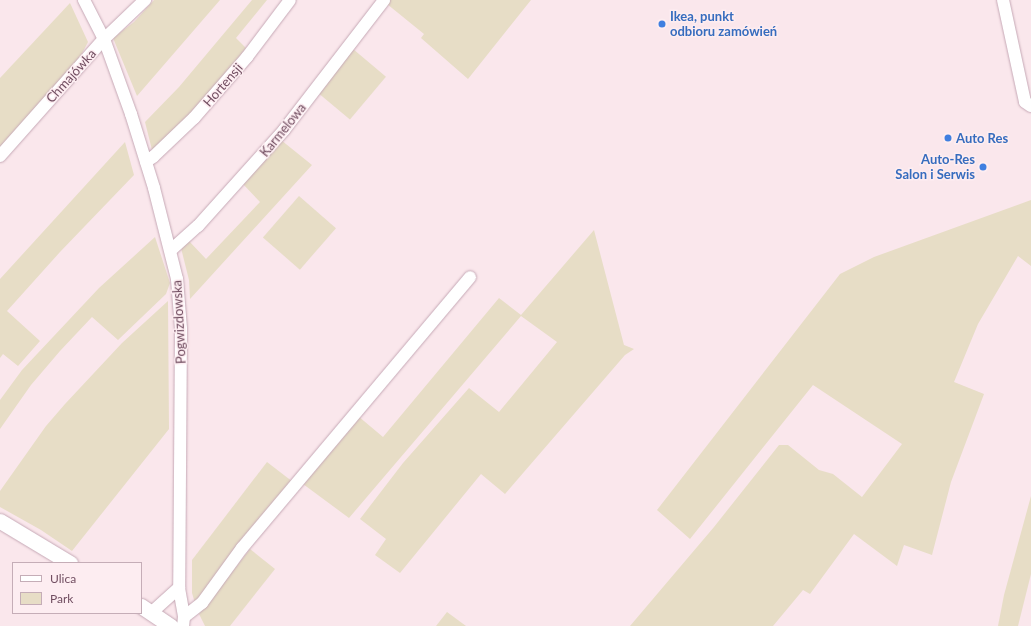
<!DOCTYPE html>
<meta charset="utf-8">
<style>
body{margin:0}
#map{position:relative;width:1031px;height:626px;overflow:hidden;background:#fae7ec;font-family:Lato,sans-serif}
div>[style]{position:absolute}
.green>*{inset:0;background:#e7ddc6;transform-origin:0 0}
.roads{filter:drop-shadow(0 0 1px #c6a9b6) drop-shadow(0 0 1px #c6a9b6)}
.minor>*{height:12px;margin:-6px;padding:0 6px;transform-origin:6px;border-radius:6px;background:#fff}
.tertiary>*{height:15px;margin:-7.5px;padding:0 7.5px;transform-origin:7.5px;border-radius:7.5px;background:#fff}
.dots>*{width:11px;height:11px;translate:-50% -50%;box-sizing:border-box;border:2px solid #fdedf1;border-radius:50%}
span{translate:-50% -50%;white-space:nowrap;text-align:center;line-height:1.15;-webkit-text-stroke:3px #fdedf1;paint-order:stroke}
.shop-label{font-size:13px;color:#366cbe;font-weight:700}
.left{translate:0 -50%;text-align:left}
.right{translate:-100% -50%;text-align:right}
.street-label{font-size:13px;color:#714e61}
.legend{position:absolute;left:12px;top:562px;width:130px;height:52px;box-sizing:border-box;background:#fdedf1;border:1px solid #c5adb7;margin:0;padding:5px 7px;list-style:none;font-size:12px;color:#714e61}
.legend li{display:flex;align-items:center;gap:8px;height:20px}
.legend b{width:20px;border:1px solid #c5adb7}
</style>
<div id="map">
<div class="green">
<div style="clip-path:polygon(154px 0,220px 0,137px 96px,113px 38px,134px 22px)"></div>
<div style="clip-path:polygon(252px 0,267px 0,236px 38px,246px 48px,207px 96px,158px 149px,152px 150px,145px 122px,179px 87px)"></div>
<div style="clip-path:polygon(389px 0,531px 0,468px 79px,421px 38px,424px 34px,387px 4px)"></div>
<div style="clip-path:polygon(70px 3px,88px 42px,76px 65px,0 151px,0 78px)"></div>
<div style="left:353px;top:49px;width:43px;height:56px;rotate:40deg"></div>
<div style="clip-path:polygon(281px 140px,312px 165px,190px 299px,189px 280px,181px 248px,189px 241px,206px 259px,260px 202px,242px 183px,263px 163px)"></div>
<div style="clip-path:polygon(125px 142px,134px 175px,60px 252px,7px 311px,40px 341px,18px 366px,3px 354px,0 358px,0 279px)"></div>
<div style="left:299px;top:196px;width:49px;height:55px;rotate:41deg"></div>
<div style="clip-path:polygon(1031px 200px,1031px 266px,1018px 256px,978px 324px,954px 382px,984px 394px,951px 482px,932px 555px,904px 545px,897px 566px,854px 534px,810px 594px,803px 590px,773px 626px,630px 626px,714px 527px,779px 445px,788px 445px,819px 470px,833px 474px,862px 497px,902px 444px,813px 385px,690px 539px,657px 510px,840px 274px,874px 257px)"></div>
<div style="clip-path:polygon(594px 230px,624px 345px,634px 349px,625px 355px,505px 494px,481px 474px,400px 573px,375px 555px,386px 539px,360px 519px,403px 463px,469px 388px,499px 412px,557px 342px,521px 316px,349px 518px,303px 484px,358px 416px,383px 437px,499px 298px,521px 315px)"></div>
<div style="clip-path:polygon(155px 237px,170px 283px,166px 294px,118px 340px,92px 317px,60px 351px,31px 385px,0 429px,0 400px,22px 370px,99px 288px)"></div>
<div style="clip-path:polygon(168px 301px,169px 429px,72px 551px,41px 530px,0 507px,0 491px,46px 426px,65px 404px,122px 343px)"></div>
<div style="clip-path:polygon(267px 462px,293px 482px,195px 603px,192px 593px,192px 560px)"></div>
<div style="clip-path:polygon(1031px 496px,1031px 574px,1018px 626px,998px 626px,1004px 595px)"></div>
<div style="clip-path:polygon(250px 549px,275px 569px,230px 626px,205px 626px,199px 614px)"></div>
<div style="clip-path:polygon(447px 612px,466px 626px,436px 626px)"></div>
</div>
<div class="roads">
<div class="minor">
<div style="left:84px;top:0;width:44px;rotate:62.9deg"></div>
<div style="left:104px;top:39px;width:80px;rotate:70.2deg"></div>
<div style="left:131px;top:114px;width:77px;rotate:72.7deg"></div>
<div style="left:154px;top:188px;width:94px;rotate:75.8deg"></div>
<div style="left:177px;top:279px;width:50px;rotate:85.4deg"></div>
<div style="left:181px;top:329px;width:259px;rotate:90.4deg"></div>
<div style="left:179px;top:588px;width:29px;rotate:80deg"></div>
<div style="left:184px;top:617px;width:9px;rotate:96deg"></div>
<div style="left:1003px;top:0;width:104px;rotate:77.8deg"></div>
<div style="left:1025px;top:102px;width:7px;rotate:34deg"></div>
<div style="left:0;top:156px;width:157px;rotate:-48.4deg"></div>
<div style="left:104px;top:39px;width:57px;rotate:-43.6deg"></div>
<div style="left:146px;top:162px;width:9px;rotate:-36deg"></div>
<div style="left:153px;top:157px;width:57px;rotate:-43.6deg"></div>
<div style="left:194px;top:118px;width:81px;rotate:-49deg"></div>
<div style="left:247px;top:57px;width:71px;rotate:-53deg"></div>
<div style="left:171px;top:250px;width:36px;rotate:-42deg"></div>
<div style="left:198px;top:226px;width:129px;rotate:-48.1deg"></div>
<div style="left:284px;top:130px;width:164px;rotate:-52.4deg"></div>
<div style="left:151px;top:613px;width:38px;rotate:-42deg"></div>
<div style="left:184px;top:617px;width:23px;rotate:-38deg"></div>
<div style="left:202px;top:603px;width:68px;rotate:-54deg"></div>
<div style="left:242px;top:548px;width:354px;rotate:-49.9deg"></div>
</div>
<div class="tertiary">
<div style="left:0;top:521px;width:82px;rotate:31deg"></div>
<div style="left:141px;top:606px;width:36px;rotate:34deg"></div>
</div>
</div>
<div class="dots">
<div style="left:662px;top:24px;background:#3f7fe0"></div>
<div style="left:948px;top:138px;background:#3f7fe0"></div>
<div style="left:983px;top:167px;background:#3f7fe0"></div>
</div>
<div class="shop-label">
<span class="left" style="left:670px;top:24px">Ikea, punkt<br>odbioru zamówień</span>
<span class="left" style="left:956px;top:138px">Auto Res</span>
<span class="right" style="left:975px;top:167px">Auto-Res<br>Salon i Serwis</span>
</div>
<div class="street-label">
<span style="left:71px;top:76px;rotate:-48deg">Chmajówka</span>
<span style="left:223px;top:85px;rotate:-49deg">Hortensji</span>
<span style="left:283px;top:130px;rotate:-51deg">Karmelowa</span>
<span style="left:179px;top:322px;rotate:-93deg">Pogwizdowska</span>
</div>
<ul class="legend">
<li><b style="height:5px;background:#fff"></b>Ulica</li>
<li><b style="height:11px;background:#e7ddc6"></b>Park</li>
</ul>
</div>
